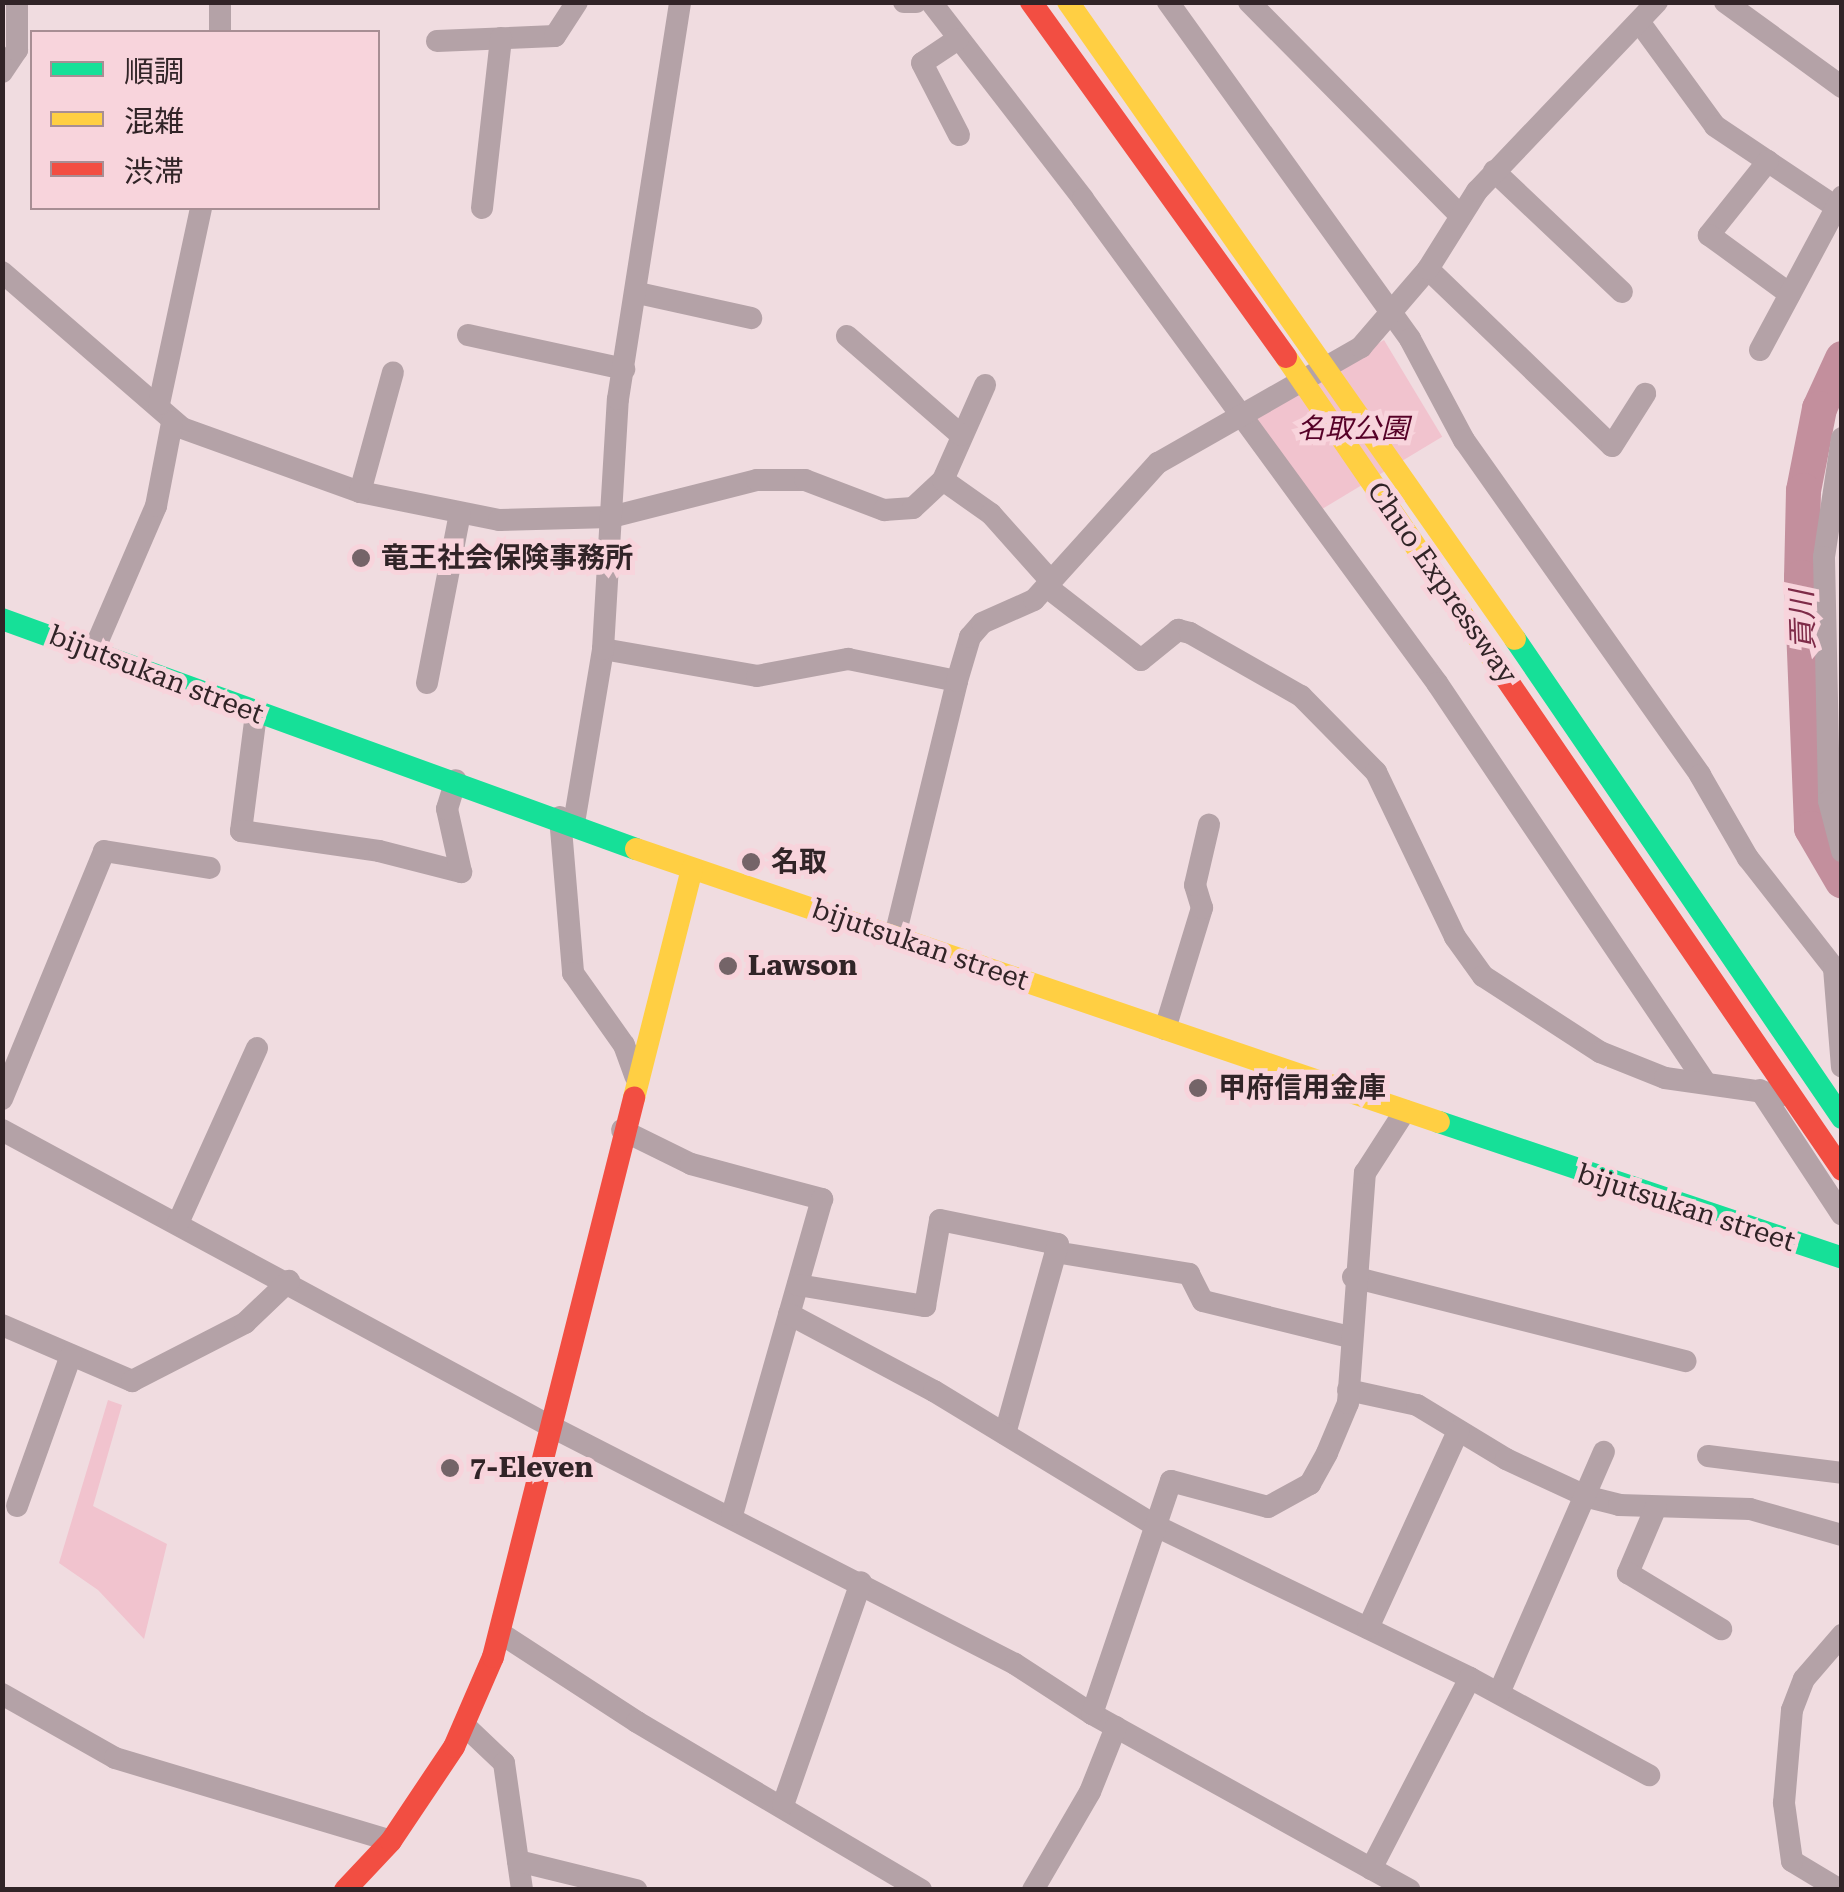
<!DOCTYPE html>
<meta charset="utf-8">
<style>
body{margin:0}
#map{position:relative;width:1844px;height:1892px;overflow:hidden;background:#f0dce0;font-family:"Roboto Serif","Noto Sans JP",serif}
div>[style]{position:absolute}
.green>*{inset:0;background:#f1c3ce;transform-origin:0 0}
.river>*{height:35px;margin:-17.5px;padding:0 17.5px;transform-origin:17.5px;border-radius:17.5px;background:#c38f9d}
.street>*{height:22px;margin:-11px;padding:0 11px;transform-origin:11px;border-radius:11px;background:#b4a2a7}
.fast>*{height:22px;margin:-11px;padding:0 11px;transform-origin:11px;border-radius:11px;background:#16e098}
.slow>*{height:22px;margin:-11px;padding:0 11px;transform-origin:11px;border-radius:11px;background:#ffcf43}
.jam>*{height:22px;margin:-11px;padding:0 11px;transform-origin:11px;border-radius:11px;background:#f24e42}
.dots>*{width:28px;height:28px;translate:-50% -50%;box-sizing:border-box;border:5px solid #f8d4dc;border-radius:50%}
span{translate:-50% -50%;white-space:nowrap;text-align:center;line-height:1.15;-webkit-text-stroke:10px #f8d4dc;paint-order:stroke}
.park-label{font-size:28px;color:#560127;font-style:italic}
.poi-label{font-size:28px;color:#312427;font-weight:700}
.left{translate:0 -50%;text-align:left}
.street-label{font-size:28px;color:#312427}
.water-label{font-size:30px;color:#7e2b48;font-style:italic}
.frame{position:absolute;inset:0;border:5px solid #312427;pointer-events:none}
.legend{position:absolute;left:30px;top:30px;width:350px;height:180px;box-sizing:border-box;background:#f8d4dc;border:2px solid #a88e94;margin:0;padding:12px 18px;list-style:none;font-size:30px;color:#312427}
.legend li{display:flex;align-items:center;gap:20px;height:50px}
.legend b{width:50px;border:2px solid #a88e94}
</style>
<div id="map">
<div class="green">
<div style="left:1384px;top:340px;width:113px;height:153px;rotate:59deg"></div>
<div style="clip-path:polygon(108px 1400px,122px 1405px,93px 1506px,167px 1544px,144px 1639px,98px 1590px,59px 1563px)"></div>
</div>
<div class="river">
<div style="left:1842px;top:358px;width:55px;rotate:114.7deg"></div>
<div style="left:1819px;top:408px;width:84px;rotate:101deg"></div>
<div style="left:1803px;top:490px;width:87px;rotate:91.3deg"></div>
<div style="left:1801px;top:577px;width:251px;rotate:87.7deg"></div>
<div style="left:1811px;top:828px;width:61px;rotate:59.7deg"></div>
</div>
<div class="street">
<div style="left:220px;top:2px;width:30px;rotate:90deg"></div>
<div style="left:904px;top:2px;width:12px"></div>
<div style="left:931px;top:2px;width:249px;rotate:52.3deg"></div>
<div style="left:1083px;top:199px;width:600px;rotate:53.82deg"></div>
<div style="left:1437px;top:683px;width:479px;rotate:56.1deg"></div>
<div style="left:1168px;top:2px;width:415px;rotate:54.3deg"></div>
<div style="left:1410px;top:339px;width:115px;rotate:61.9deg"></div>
<div style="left:1464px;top:440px;width:410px;rotate:54.8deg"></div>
<div style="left:1700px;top:775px;width:96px;rotate:60deg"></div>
<div style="left:1748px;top:858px;width:140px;rotate:52deg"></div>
<div style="left:1834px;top:968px;width:99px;rotate:85.4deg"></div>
<div style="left:1249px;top:2px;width:301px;rotate:45.3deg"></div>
<div style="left:1725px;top:2px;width:145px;rotate:36deg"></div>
<div style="left:1640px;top:23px;width:127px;rotate:53.9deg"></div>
<div style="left:1715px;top:126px;width:146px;rotate:33.8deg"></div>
<div style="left:958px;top:39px;width:43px;rotate:146.3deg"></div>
<div style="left:922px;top:63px;width:81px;rotate:62.8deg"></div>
<div style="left:437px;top:41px;width:118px;rotate:-2.4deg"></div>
<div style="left:555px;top:36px;width:40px;rotate:-57.1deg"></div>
<div style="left:2px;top:72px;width:27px;rotate:-56deg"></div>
<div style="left:17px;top:50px;width:48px;rotate:-90deg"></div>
<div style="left:1768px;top:161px;width:95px;rotate:128.6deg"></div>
<div style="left:1709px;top:235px;width:100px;rotate:36.1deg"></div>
<div style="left:1494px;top:171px;width:176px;rotate:43.4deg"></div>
<div style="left:482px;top:208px;width:171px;rotate:-83.6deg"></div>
<div style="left:1428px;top:269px;width:255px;rotate:43.9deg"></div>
<div style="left:1612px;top:446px;width:62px;rotate:-57.6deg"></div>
<div style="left:2px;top:272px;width:238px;rotate:40.9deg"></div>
<div style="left:182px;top:428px;width:189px;rotate:19.8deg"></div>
<div style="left:360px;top:492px;width:142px;rotate:11.4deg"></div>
<div style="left:499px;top:520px;width:112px;rotate:-1.5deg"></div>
<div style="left:611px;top:517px;width:151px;rotate:-14.2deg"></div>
<div style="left:757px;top:480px;width:48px"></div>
<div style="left:805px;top:480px;width:85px;rotate:20.8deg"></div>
<div style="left:884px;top:510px;width:29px;rotate:-4deg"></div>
<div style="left:913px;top:508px;width:41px;rotate:-43deg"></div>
<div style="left:943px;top:480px;width:104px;rotate:-66.1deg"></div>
<div style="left:638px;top:293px;width:116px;rotate:12.5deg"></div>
<div style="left:468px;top:335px;width:160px;rotate:12.3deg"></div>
<div style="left:847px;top:336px;width:151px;rotate:41deg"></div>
<div style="left:1760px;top:350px;width:174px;rotate:-61.8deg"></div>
<div style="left:159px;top:404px;width:200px;rotate:-77.9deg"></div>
<div style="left:1842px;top:438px;width:120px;rotate:98.6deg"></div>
<div style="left:1824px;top:557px;width:244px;rotate:88.8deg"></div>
<div style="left:1829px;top:801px;width:52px;rotate:75.4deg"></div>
<div style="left:943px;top:480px;width:59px;rotate:35.3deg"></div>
<div style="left:991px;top:514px;width:90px;rotate:48.2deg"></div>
<div style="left:360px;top:492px;width:124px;rotate:-74.6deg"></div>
<div style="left:1047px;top:587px;width:119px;rotate:37.8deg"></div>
<div style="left:1141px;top:660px;width:48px;rotate:-39deg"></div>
<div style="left:1178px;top:630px;width:12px;rotate:14deg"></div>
<div style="left:1190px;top:633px;width:128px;rotate:29.6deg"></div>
<div style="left:1301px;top:696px;width:107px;rotate:45.4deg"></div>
<div style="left:1376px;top:772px;width:183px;rotate:64.4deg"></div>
<div style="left:1455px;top:937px;width:48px;rotate:54.3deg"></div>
<div style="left:1483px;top:976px;width:140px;rotate:33deg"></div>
<div style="left:1600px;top:1052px;width:70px;rotate:21.8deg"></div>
<div style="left:1665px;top:1078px;width:127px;rotate:8.1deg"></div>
<div style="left:603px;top:649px;width:156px;rotate:9.9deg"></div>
<div style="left:757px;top:676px;width:93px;rotate:-10.6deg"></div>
<div style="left:848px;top:659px;width:111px;rotate:11.4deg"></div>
<div style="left:94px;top:650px;width:157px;rotate:-66.7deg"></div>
<div style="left:156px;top:506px;width:85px;rotate:-79.1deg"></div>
<div style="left:427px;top:683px;width:172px;rotate:-79deg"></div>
<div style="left:256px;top:714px;width:118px;rotate:97.3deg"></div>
<div style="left:241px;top:831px;width:139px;rotate:8.2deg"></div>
<div style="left:379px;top:851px;width:85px;rotate:14.4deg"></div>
<div style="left:461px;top:872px;width:65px;rotate:-102.5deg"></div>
<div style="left:447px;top:809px;width:30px;rotate:-73deg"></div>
<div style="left:560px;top:817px;width:157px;rotate:85.2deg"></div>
<div style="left:573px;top:973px;width:88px;rotate:54.7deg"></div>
<div style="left:624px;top:1045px;width:33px;rotate:70deg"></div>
<div style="left:574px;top:823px;width:176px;rotate:-80.5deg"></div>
<div style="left:603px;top:649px;width:250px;rotate:-86.6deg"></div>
<div style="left:618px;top:399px;width:402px;rotate:-81.1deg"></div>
<div style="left:895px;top:936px;width:262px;rotate:-76.3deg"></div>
<div style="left:957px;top:681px;width:46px;rotate:-73.5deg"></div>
<div style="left:970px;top:637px;width:18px;rotate:-49deg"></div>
<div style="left:982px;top:623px;width:57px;rotate:-23.9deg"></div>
<div style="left:1034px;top:600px;width:185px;rotate:-47.9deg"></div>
<div style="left:1158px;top:463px;width:234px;rotate:-29.7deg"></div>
<div style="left:1361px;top:347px;width:103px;rotate:-49.3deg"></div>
<div style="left:1428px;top:269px;width:92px;rotate:-57.9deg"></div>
<div style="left:1477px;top:191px;width:261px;rotate:-46.4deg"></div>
<div style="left:1165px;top:1029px;width:127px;rotate:-73deg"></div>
<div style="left:1202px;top:908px;width:24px;rotate:-107deg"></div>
<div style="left:1195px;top:885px;width:62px;rotate:-76.9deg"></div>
<div style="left:1760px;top:1090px;width:149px;rotate:56.7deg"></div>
<div style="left:2px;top:1099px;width:268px;rotate:-67.6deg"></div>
<div style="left:104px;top:851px;width:107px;rotate:9.1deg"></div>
<div style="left:2px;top:1130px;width:623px;rotate:28.38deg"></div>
<div style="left:550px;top:1426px;width:522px;rotate:27.1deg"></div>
<div style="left:1015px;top:1664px;width:92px;rotate:33deg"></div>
<div style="left:1092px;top:1714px;width:363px;rotate:29deg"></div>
<div style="left:622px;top:1130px;width:77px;rotate:26.2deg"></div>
<div style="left:691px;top:1164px;width:136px;rotate:15deg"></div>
<div style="left:822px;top:1199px;width:328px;rotate:105.9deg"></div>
<div style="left:178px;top:1223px;width:192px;rotate:-65.7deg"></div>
<div style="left:1055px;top:1252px;width:136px;rotate:9.3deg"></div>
<div style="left:1189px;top:1274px;width:30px;rotate:63deg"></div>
<div style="left:1203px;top:1301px;width:151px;rotate:13.8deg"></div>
<div style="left:1353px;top:1277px;width:343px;rotate:14.2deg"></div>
<div style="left:798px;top:1285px;width:129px;rotate:9.4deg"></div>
<div style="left:925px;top:1306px;width:87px;rotate:-80.1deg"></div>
<div style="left:940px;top:1220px;width:120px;rotate:11.5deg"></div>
<div style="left:1058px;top:1244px;width:197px;rotate:105.6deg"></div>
<div style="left:789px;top:1314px;width:164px;rotate:28deg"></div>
<div style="left:934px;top:1391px;width:260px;rotate:31.3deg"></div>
<div style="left:1156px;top:1526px;width:349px;rotate:25.8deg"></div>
<div style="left:1470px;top:1678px;width:204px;rotate:28.5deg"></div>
<div style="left:2px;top:1325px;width:142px;rotate:23.3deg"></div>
<div style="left:132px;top:1381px;width:127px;rotate:-27.2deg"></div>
<div style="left:245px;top:1323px;width:61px;rotate:-43.7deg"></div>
<div style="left:1348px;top:1390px;width:71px;rotate:12.3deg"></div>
<div style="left:1417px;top:1405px;width:104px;rotate:31.2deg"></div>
<div style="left:1506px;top:1459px;width:90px;rotate:24.9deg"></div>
<div style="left:1588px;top:1497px;width:32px;rotate:14deg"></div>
<div style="left:1619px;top:1505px;width:131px;rotate:1.7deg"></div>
<div style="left:1750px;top:1509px;width:96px;rotate:15.8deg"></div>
<div style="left:1708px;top:1456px;width:135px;rotate:7.2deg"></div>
<div style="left:17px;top:1506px;width:160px;rotate:-70.3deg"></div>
<div style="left:1656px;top:1507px;width:72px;rotate:113deg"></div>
<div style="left:1628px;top:1573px;width:109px;rotate:31.1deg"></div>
<div style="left:1368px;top:1628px;width:217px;rotate:-65.4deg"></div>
<div style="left:500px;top:1633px;width:163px;rotate:33deg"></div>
<div style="left:637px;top:1722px;width:330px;rotate:30.6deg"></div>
<div style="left:1499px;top:1693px;width:263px;rotate:-66.5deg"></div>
<div style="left:2px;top:1694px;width:130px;rotate:29.5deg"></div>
<div style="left:115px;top:1758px;width:288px;rotate:16.7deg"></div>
<div style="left:1092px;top:1714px;width:246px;rotate:-71.3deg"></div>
<div style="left:1171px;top:1481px;width:100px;rotate:15deg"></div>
<div style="left:1268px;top:1507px;width:48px;rotate:-28.7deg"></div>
<div style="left:1310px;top:1484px;width:35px;rotate:-61deg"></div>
<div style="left:1327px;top:1453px;width:54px;rotate:-67.2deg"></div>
<div style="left:1348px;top:1403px;width:231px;rotate:-85.8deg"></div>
<div style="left:1365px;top:1173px;width:74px;rotate:-57.2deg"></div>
<div style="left:464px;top:1725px;width:55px;rotate:43.5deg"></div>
<div style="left:504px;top:1763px;width:128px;rotate:81.9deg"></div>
<div style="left:783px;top:1805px;width:236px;rotate:-70.7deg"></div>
<div style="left:518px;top:1861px;width:122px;rotate:13.8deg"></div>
<div style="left:1371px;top:1869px;width:215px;rotate:-62.6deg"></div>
<div style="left:1033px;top:1890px;width:113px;rotate:-59.8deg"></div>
<div style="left:1090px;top:1792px;width:70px;rotate:-68.2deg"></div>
<div style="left:1840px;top:1890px;width:56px;rotate:-148.9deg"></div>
<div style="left:1792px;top:1861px;width:59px;rotate:-97.9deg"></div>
<div style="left:1784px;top:1803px;width:93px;rotate:-85.1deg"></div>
<div style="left:1792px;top:1710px;width:33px;rotate:-69deg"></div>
<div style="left:1804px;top:1679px;width:58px;rotate:-49.2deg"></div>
</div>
<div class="fast">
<div style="left:2px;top:619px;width:674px;rotate:19.94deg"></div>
<div style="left:1515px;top:639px;width:580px;rotate:55.68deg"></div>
<div style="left:1439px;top:1122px;width:425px;rotate:18.6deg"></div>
</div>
<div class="slow">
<div style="left:1068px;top:2px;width:778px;rotate:54.94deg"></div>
<div style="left:1286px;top:357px;width:388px;rotate:55.6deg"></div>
<div style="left:636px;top:849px;width:848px;rotate:18.78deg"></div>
<div style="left:634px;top:1098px;width:236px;rotate:-75.8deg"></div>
</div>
<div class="jam">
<div style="left:1031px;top:2px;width:437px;rotate:54.3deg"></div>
<div style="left:1505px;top:677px;width:597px;rotate:55.64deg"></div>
<div style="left:345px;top:1890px;width:67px;rotate:-46.8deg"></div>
<div style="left:391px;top:1841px;width:113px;rotate:-56.2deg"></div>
<div style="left:454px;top:1747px;width:98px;rotate:-66.6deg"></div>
<div style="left:493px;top:1657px;width:577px;rotate:-75.84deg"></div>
</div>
<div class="dots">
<div style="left:361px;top:558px;background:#746468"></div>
<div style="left:751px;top:862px;background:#746468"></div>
<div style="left:728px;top:966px;background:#746468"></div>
<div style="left:1198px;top:1088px;background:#746468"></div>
<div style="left:450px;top:1468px;background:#746468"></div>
</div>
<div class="park-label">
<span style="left:1353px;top:429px">名取公園</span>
</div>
<div class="poi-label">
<span class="left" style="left:381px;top:558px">竜王社会保険事務所</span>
<span class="left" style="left:771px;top:862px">名取</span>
<span class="left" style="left:748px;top:966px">Lawson</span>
<span class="left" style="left:1218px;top:1088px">甲府信用金庫</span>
<span class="left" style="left:470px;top:1468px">7-Eleven</span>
</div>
<div class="street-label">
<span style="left:1442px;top:583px;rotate:55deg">Chuo Expressway</span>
<span style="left:156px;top:675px;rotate:21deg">bijutsukan street</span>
<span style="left:920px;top:945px;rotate:19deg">bijutsukan street</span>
<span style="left:1686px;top:1208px;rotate:18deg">bijutsukan street</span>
</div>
<div class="water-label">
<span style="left:1803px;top:620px;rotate:-92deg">貢川</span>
</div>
<div class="frame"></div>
<ul class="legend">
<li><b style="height:12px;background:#16e098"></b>順調</li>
<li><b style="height:12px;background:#ffcf43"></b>混雑</li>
<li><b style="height:12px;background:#f24e42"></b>渋滞</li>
</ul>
</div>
